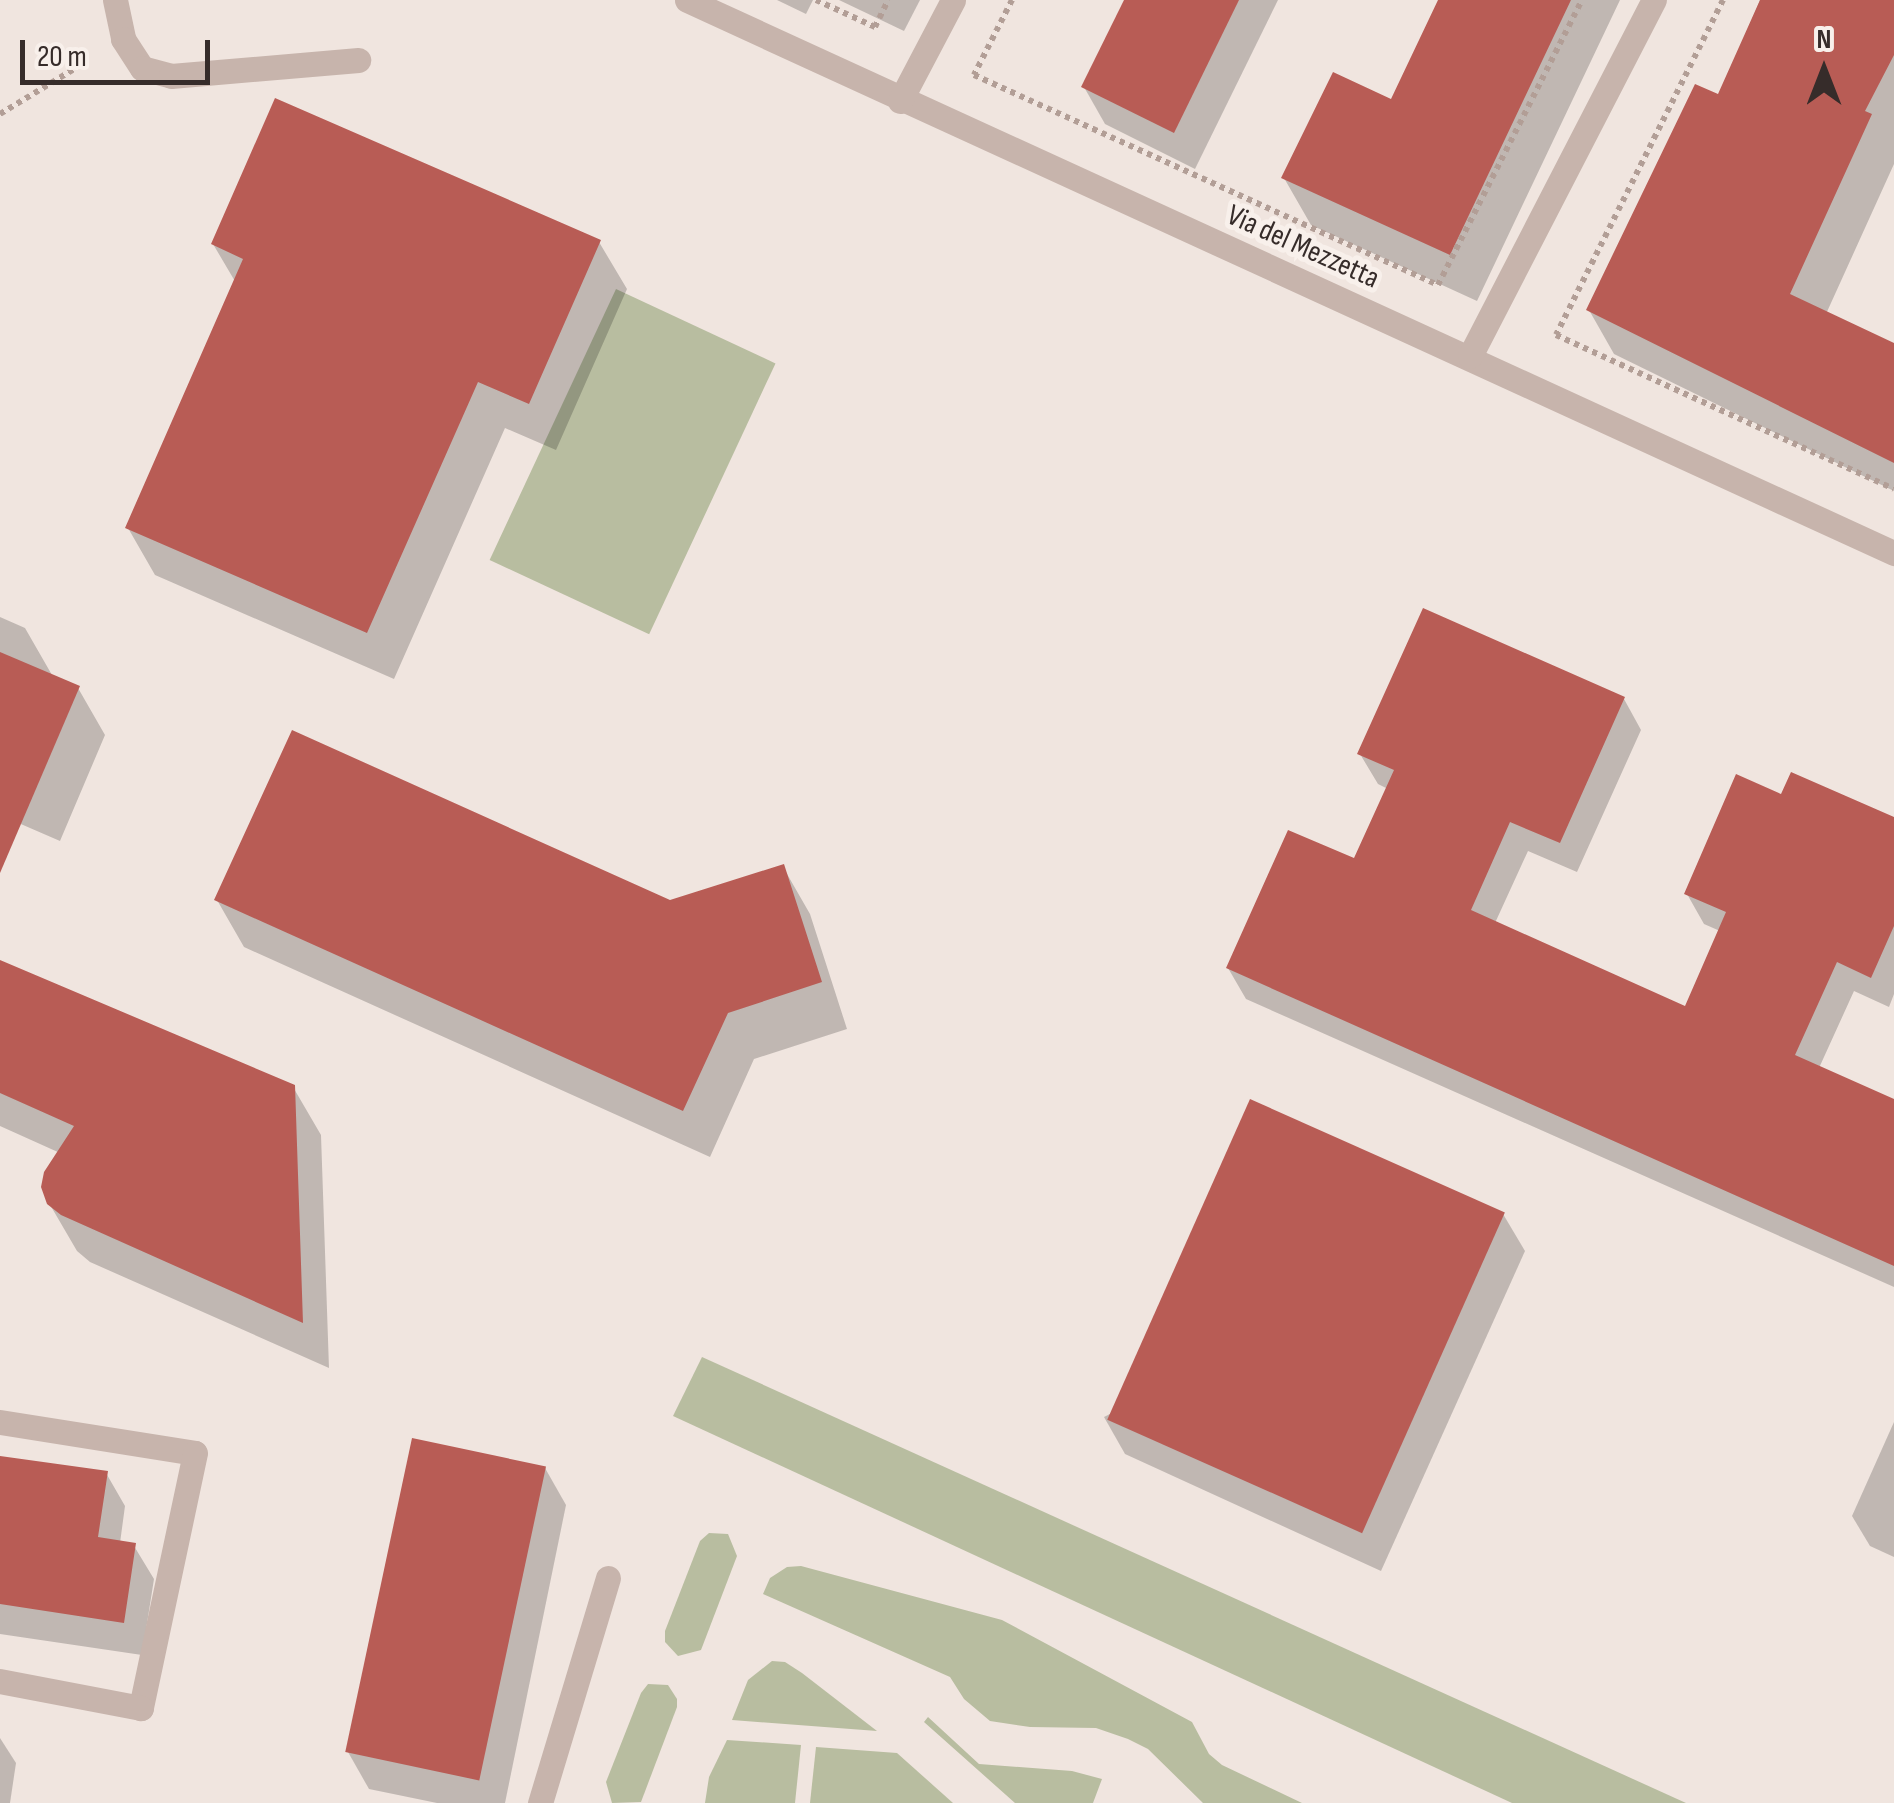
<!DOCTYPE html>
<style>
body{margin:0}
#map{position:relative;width:1894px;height:1803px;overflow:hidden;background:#f0e5df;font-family:"Sofia Sans Condensed",sans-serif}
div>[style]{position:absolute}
.green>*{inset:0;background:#b8bda0;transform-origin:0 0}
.shadow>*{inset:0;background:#0003}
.building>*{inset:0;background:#b85c55;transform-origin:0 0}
.path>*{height:6px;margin-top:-3px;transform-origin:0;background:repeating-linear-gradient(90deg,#b29e96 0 5px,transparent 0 10px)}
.minor>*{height:25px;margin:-12.5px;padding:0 12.5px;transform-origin:12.5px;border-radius:12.5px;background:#c7b4ac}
span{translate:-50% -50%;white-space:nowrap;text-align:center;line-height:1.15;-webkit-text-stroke:10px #f8f0eb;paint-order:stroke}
.street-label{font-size:30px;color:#362c2a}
.north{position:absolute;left:1774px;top:20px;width:100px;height:100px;-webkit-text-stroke:8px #f8f0eb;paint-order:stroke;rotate:0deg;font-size:28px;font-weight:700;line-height:40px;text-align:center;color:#362c2a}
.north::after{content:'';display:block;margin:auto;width:35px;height:45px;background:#362c2a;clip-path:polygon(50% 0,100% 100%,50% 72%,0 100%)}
.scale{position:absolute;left:20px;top:40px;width:190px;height:45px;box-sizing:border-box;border:5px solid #362c2a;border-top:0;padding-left:12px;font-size:30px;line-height:35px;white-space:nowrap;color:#362c2a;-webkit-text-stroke:8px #f8f0eb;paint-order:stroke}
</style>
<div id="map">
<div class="green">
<div style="left:616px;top:289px;width:176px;height:299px;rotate:25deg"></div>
<div style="clip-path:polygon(702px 1357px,1686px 1803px,1512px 1803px,673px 1416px)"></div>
<div style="clip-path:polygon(709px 1533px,728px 1534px,737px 1556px,701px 1650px,678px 1656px,665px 1642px,665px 1631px,700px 1541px)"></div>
<div style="clip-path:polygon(801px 1566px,1002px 1620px,1192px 1722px,1209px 1754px,1222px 1765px,1302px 1803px,1203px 1803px,1148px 1749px,1128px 1739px,1096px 1728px,1030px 1727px,990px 1721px,964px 1699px,950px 1677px,763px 1594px,770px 1578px,787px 1567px)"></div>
<div style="clip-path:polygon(772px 1661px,785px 1662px,802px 1673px,877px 1731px,732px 1720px,748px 1680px)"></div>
<div style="clip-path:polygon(648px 1684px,668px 1685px,677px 1699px,677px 1707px,641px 1802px,612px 1803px,606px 1782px,641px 1693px)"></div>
<div style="clip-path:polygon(928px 1717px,979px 1764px,1072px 1771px,1102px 1779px,1093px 1803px,1015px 1803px,924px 1722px)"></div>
<div style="clip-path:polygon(727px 1740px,801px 1745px,795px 1803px,705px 1803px,709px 1777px)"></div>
<div style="clip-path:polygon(816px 1747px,897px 1753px,953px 1803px,810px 1803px)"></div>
</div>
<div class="shadow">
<div style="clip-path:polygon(777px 0,813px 0,806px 14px)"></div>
<div style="clip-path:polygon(839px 0,920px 0,904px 31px)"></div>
<div style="clip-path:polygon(1127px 0,1278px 0,1195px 169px,1105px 124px,1084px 87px)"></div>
<div style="clip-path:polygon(1441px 0,1620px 0,1477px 301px,1311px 225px,1284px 178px,1392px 103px)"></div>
<div style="clip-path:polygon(1760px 0,1894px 0,1894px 164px,1826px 314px,1894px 346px,1894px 491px,1614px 354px,1589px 310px,1720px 98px)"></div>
<div style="clip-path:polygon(599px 242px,627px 289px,556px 450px,505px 428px,394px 679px,155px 575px,128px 528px,236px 283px,213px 244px)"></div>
<div style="clip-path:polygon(0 617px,25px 628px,52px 675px,78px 688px,105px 735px,60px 841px,0 815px)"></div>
<div style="clip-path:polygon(1624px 699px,1641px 730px,1577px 872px,1528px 851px,1495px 923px,1686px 1010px,1720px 931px,1704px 924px,1687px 894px,1783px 797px,1894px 819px,1894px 994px,1889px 1007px,1854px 991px,1819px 1068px,1894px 1102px,1894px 1287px,1246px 999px,1228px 968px,1356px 861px,1388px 789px,1378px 784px,1360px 754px)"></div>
<div style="clip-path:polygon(783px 867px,810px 914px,847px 1029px,754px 1059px,710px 1157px,244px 947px,217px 900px,670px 903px)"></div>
<div style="clip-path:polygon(0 963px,293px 1087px,321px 1135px,329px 1368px,90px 1262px,77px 1251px,49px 1203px,60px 1153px,0 1126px)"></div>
<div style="clip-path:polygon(1503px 1214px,1525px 1251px,1381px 1571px,1125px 1454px,1104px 1417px)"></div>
<div style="clip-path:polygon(1894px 1422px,1894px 1557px,1870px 1546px,1852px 1516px)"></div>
<div style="clip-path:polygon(0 1458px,106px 1473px,125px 1506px,120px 1543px,134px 1546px,154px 1579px,142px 1655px,0 1634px)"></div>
<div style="clip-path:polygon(545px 1468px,566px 1505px,505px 1803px,437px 1803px,369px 1789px,348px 1752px)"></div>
<div style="clip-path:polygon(0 1738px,16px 1763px,10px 1803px,0 1803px)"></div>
</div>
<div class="building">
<div style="clip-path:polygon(1124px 0,1239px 0,1174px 133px,1081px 87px)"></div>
<div style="clip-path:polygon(1438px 0,1571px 0,1450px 255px,1281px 178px,1333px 72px,1391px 99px)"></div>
<div style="clip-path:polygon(1760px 0,1894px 0,1894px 55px,1865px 111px,1872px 114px,1790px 294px,1894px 343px,1894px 463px,1586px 310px,1695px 84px,1718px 94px)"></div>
<div style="clip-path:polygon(275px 98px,601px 240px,529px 404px,478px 382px,367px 633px,125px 528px,243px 259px,211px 244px)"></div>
<div style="clip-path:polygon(1423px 608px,1625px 697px,1560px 843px,1510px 822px,1471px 910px,1685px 1006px,1726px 912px,1684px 894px,1736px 774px,1781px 794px,1791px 772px,1894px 817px,1894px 926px,1871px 978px,1837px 962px,1795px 1055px,1894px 1099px,1894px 1266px,1226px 968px,1288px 830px,1354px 858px,1394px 770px,1357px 754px)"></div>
<div style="clip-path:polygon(0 652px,80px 686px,0 873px)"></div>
<div style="clip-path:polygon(292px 730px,670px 900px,784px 864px,822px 982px,728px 1013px,683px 1111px,214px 900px)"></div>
<div style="clip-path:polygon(0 960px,295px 1085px,303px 1323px,61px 1215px,47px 1204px,41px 1187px,44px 1172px,74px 1126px,0 1093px)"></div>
<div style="left:1250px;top:1099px;width:279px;height:351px;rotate:24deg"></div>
<div style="left:412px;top:1438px;width:137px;height:321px;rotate:12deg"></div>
<div style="clip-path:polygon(0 1456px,108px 1471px,98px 1537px,136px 1543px,124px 1623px,0 1604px)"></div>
</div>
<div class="path">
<div style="left:816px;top:0;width:65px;rotate:24.6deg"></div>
<div style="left:875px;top:27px;width:30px;rotate:-64deg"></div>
<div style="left:1012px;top:0;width:84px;rotate:116.9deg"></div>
<div style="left:974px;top:75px;width:509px;rotate:24.35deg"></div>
<div style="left:1438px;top:285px;width:319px;rotate:-63.2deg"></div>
<div style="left:1723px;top:0;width:374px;rotate:116.5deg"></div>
<div style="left:1556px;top:335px;width:371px;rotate:24.5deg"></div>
<div style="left:0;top:114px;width:98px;rotate:-31.3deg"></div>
</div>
<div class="minor">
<div style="left:115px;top:0;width:40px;rotate:78deg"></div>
<div style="left:123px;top:39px;width:35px;rotate:57deg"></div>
<div style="left:142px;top:68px;width:30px;rotate:15deg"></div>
<div style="left:171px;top:76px;width:188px;rotate:-4.9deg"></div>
<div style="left:687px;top:0;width:1328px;rotate:24.62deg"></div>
<div style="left:900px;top:101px;width:114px;rotate:-62.3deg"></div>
<div style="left:1470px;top:356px;width:401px;rotate:-62.7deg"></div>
<div style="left:0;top:1422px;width:197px;rotate:9deg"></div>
<div style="left:195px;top:1453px;width:261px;rotate:102deg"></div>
<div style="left:141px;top:1708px;width:144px;rotate:-169.2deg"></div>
<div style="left:540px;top:1803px;width:235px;rotate:-73.2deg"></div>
</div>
<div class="street-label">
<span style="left:1303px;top:247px;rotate:24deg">Via del Mezzetta</span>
</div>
<div class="north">N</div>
<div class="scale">20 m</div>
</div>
